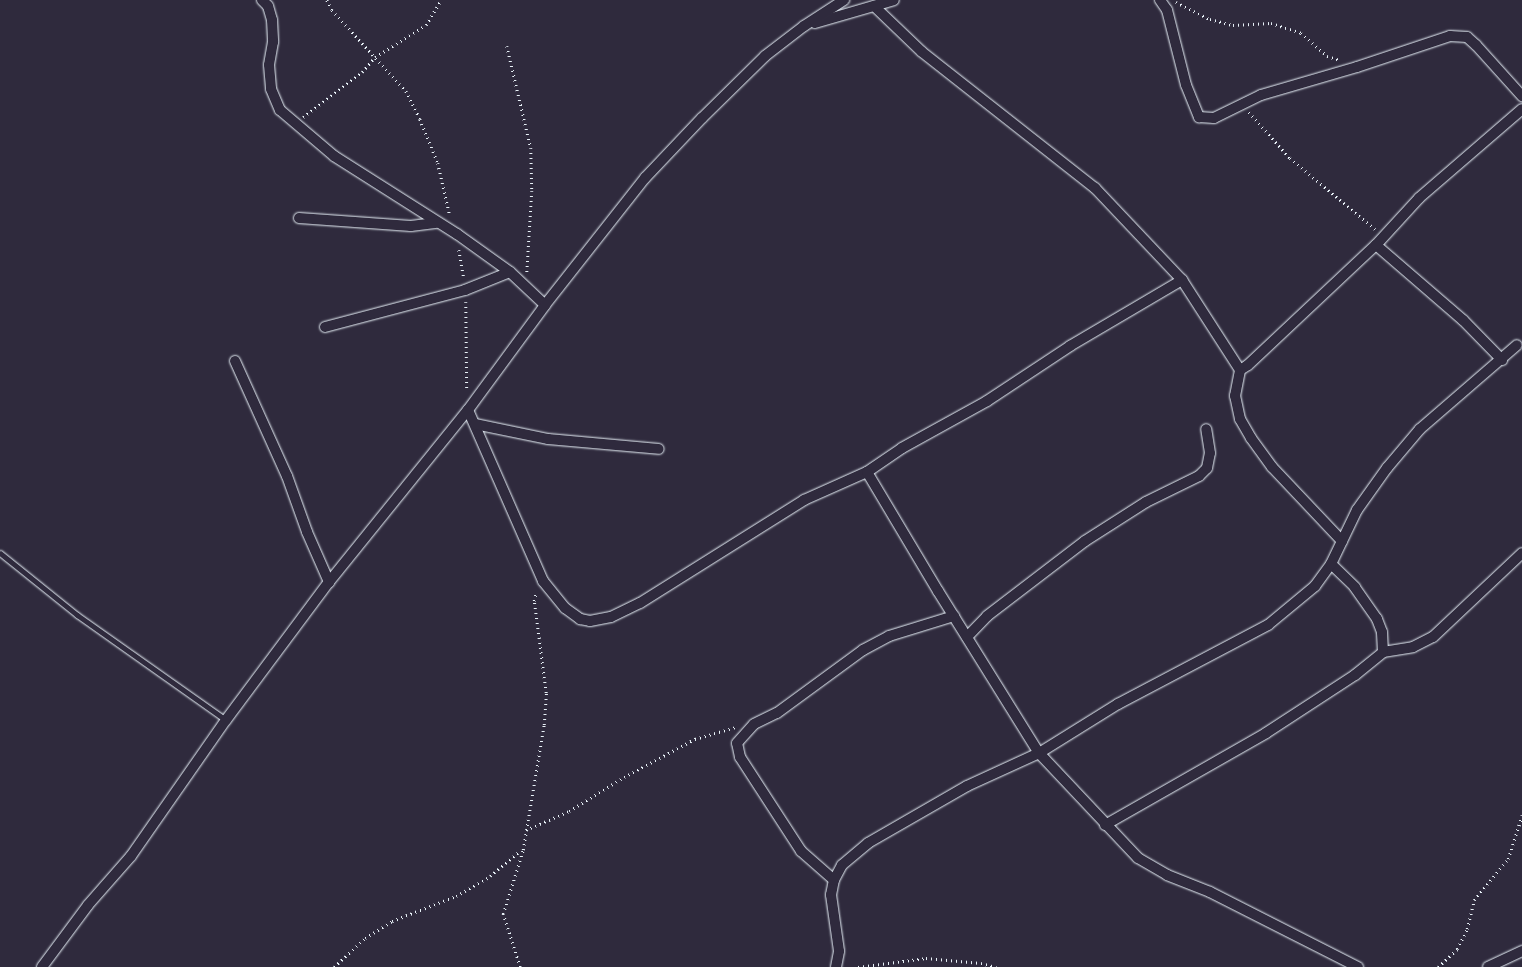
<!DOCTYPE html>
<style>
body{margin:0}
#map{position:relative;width:1522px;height:967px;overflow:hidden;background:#2f2a3d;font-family:Dekko,sans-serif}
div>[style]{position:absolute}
.path>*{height:2.5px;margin-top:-1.25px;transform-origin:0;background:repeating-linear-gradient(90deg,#e8f1f8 0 1px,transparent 0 5px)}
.roads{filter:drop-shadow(0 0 1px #e8f1f8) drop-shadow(0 0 1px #e8f1f8)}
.lane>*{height:5px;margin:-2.5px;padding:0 2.5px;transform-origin:2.5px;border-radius:2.5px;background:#2f2a3d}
.street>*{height:10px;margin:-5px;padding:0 5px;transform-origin:5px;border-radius:5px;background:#2f2a3d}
span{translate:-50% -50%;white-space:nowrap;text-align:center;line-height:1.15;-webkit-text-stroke:4px #2f2a3d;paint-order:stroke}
</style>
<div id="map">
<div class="path">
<div style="left:327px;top:0;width:11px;rotate:63deg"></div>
<div style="left:332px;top:10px;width:110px;rotate:47.6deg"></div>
<div style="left:406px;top:91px;width:31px;rotate:63deg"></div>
<div style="left:420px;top:119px;width:48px;rotate:67.8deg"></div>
<div style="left:438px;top:163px;width:54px;rotate:77.2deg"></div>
<div style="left:1176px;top:2px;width:38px;rotate:27deg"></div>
<div style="left:1210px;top:19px;width:24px;rotate:15deg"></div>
<div style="left:1233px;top:25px;width:38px;rotate:-3deg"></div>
<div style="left:1271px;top:23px;width:32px;rotate:18deg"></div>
<div style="left:1301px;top:33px;width:35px;rotate:41deg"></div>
<div style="left:1327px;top:56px;width:14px;rotate:17deg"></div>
<div style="left:507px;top:46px;width:105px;rotate:76.8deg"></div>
<div style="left:531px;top:148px;width:43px;rotate:88.7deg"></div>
<div style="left:532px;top:191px;width:81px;rotate:93.5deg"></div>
<div style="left:1249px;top:112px;width:62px;rotate:48.3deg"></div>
<div style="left:1290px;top:158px;width:111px;rotate:39.9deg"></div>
<div style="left:303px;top:117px;width:74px;rotate:-37.3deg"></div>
<div style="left:362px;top:72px;width:20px;rotate:-49deg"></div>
<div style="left:375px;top:57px;width:60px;rotate:-32.1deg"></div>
<div style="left:426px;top:25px;width:29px;rotate:-59deg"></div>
<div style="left:459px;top:250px;width:29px;rotate:80deg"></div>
<div style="left:466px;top:302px;width:89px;rotate:89.4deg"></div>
<div style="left:526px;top:830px;width:47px;rotate:-23.8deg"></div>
<div style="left:569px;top:811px;width:65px;rotate:-31.7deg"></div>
<div style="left:624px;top:777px;width:81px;rotate:-28.2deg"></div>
<div style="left:695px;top:739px;width:43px;rotate:-16.3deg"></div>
<div style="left:334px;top:967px;width:42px;rotate:-43.1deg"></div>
<div style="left:365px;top:938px;width:32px;rotate:-32deg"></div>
<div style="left:392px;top:921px;width:69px;rotate:-21.3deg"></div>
<div style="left:456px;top:896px;width:39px;rotate:-30deg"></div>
<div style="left:490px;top:876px;width:40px;rotate:-40deg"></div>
<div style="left:520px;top:967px;width:56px;rotate:-107.8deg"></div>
<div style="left:503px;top:914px;width:67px;rotate:-72.6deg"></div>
<div style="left:523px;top:850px;width:127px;rotate:-80.5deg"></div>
<div style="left:544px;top:725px;width:32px;rotate:-86deg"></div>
<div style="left:546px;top:693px;width:93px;rotate:-97.4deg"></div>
<div style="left:534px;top:601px;width:9px;rotate:-77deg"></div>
<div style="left:858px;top:967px;width:69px;rotate:-7.5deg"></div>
<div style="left:926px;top:958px;width:55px;rotate:5.2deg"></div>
<div style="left:981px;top:963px;width:16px;rotate:15deg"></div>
<div style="left:1438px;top:967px;width:26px;rotate:-43deg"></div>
<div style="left:1457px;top:949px;width:22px;rotate:-63deg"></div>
<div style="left:1467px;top:929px;width:30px;rotate:-76deg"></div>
<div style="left:1474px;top:900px;width:53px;rotate:-50.3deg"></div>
<div style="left:1508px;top:859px;width:46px;rotate:-72.3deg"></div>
</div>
<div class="roads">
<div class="lane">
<div style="left:0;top:553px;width:99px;rotate:38.8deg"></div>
<div style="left:77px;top:615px;width:182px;rotate:35.2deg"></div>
</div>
<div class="street">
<div style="left:262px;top:0;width:8px;rotate:45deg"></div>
<div style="left:268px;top:6px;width:15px;rotate:74deg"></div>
<div style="left:272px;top:20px;width:22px;rotate:87deg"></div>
<div style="left:273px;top:42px;width:23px;rotate:100deg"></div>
<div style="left:269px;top:65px;width:24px;rotate:85deg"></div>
<div style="left:271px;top:89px;width:23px;rotate:67deg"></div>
<div style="left:280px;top:110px;width:71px;rotate:40.4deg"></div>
<div style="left:334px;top:156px;width:146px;rotate:32.4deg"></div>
<div style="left:457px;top:234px;width:65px;rotate:35.6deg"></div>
<div style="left:510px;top:272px;width:48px;rotate:43.3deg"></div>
<div style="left:1160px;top:0;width:12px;rotate:55deg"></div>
<div style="left:1167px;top:10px;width:77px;rotate:75.8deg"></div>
<div style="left:1186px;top:85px;width:35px;rotate:68deg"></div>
<div style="left:1199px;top:117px;width:15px;rotate:4deg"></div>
<div style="left:1214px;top:118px;width:52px;rotate:-26.1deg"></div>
<div style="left:1261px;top:95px;width:100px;rotate:-16.3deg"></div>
<div style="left:1357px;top:67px;width:98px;rotate:-18.4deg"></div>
<div style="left:1450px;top:36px;width:17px;rotate:3deg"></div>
<div style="left:1467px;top:37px;width:12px;rotate:42deg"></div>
<div style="left:1476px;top:45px;width:69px;rotate:48deg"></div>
<div style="left:874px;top:6px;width:66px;rotate:43.8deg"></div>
<div style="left:922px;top:52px;width:220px;rotate:38.2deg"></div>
<div style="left:1095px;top:188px;width:127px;rotate:46.6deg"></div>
<div style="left:1182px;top:280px;width:107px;rotate:57.2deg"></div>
<div style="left:815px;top:23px;width:82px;rotate:-16.2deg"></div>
<div style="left:299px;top:218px;width:112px;rotate:4.1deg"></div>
<div style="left:411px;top:226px;width:26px;rotate:-7deg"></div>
<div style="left:1376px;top:245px;width:115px;rotate:40.8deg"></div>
<div style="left:1463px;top:320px;width:56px;rotate:45.7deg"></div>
<div style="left:325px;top:327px;width:145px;rotate:-14.8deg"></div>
<div style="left:465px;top:290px;width:48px;rotate:-21.8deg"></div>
<div style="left:235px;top:361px;width:126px;rotate:65.7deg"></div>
<div style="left:287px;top:476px;width:59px;rotate:70.3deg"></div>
<div style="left:307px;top:532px;width:55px;rotate:66.3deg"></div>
<div style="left:468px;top:410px;width:187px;rotate:66.3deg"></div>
<div style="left:543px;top:581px;width:35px;rotate:51deg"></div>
<div style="left:565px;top:608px;width:19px;rotate:36deg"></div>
<div style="left:580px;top:619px;width:10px;rotate:11deg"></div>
<div style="left:590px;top:621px;width:21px;rotate:-11deg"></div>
<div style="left:611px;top:617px;width:32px;rotate:-26deg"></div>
<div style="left:640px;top:603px;width:194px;rotate:-32.1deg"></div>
<div style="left:804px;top:500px;width:69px;rotate:-24deg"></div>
<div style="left:867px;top:472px;width:42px;rotate:-34.4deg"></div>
<div style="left:902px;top:448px;width:97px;rotate:-28.9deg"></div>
<div style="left:987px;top:401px;width:100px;rotate:-33.5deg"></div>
<div style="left:1070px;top:346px;width:130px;rotate:-30.5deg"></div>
<div style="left:475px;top:424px;width:75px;rotate:11.6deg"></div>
<div style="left:548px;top:439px;width:111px;rotate:5.1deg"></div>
<div style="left:867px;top:472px;width:139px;rotate:59.2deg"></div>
<div style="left:938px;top:591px;width:191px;rotate:58.1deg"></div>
<div style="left:1039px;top:753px;width:144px;rotate:46.7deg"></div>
<div style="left:1138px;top:858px;width:34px;rotate:30deg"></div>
<div style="left:1167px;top:875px;width:46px;rotate:21.6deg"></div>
<div style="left:1210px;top:892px;width:166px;rotate:26.9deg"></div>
<div style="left:1342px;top:541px;width:102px;rotate:-133.4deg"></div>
<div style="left:1272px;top:467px;width:36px;rotate:-126deg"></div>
<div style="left:1251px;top:438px;width:22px;rotate:-120deg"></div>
<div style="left:1240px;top:419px;width:24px;rotate:-102deg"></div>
<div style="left:1235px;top:396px;width:26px;rotate:-79deg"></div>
<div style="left:1240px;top:370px;width:9px;rotate:-32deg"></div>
<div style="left:1248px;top:365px;width:175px;rotate:-43.2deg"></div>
<div style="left:1376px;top:245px;width:64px;rotate:-47.5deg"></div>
<div style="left:1419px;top:198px;width:136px;rotate:-40.8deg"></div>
<div style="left:967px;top:637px;width:29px;rotate:-46deg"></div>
<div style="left:987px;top:616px;width:123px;rotate:-37.4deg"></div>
<div style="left:1085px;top:541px;width:72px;rotate:-32.6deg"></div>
<div style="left:1146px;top:502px;width:59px;rotate:-26.1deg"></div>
<div style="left:1199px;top:476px;width:11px;rotate:-45deg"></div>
<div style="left:1207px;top:468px;width:15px;rotate:-79deg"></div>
<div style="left:1210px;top:453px;width:24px;rotate:-99deg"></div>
<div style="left:1383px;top:652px;width:30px;rotate:-9deg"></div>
<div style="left:1413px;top:647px;width:22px;rotate:-27deg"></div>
<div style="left:1433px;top:637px;width:122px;rotate:-43.3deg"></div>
<div style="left:1105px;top:825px;width:185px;rotate:-29.7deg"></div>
<div style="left:1266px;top:733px;width:106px;rotate:-33.1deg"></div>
<div style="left:1355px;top:675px;width:36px;rotate:-39deg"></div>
<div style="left:1383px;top:652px;width:20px;rotate:-93deg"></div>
<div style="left:1382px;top:632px;width:14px;rotate:-111deg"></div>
<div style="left:1377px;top:619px;width:39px;rotate:-125deg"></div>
<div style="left:1355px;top:587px;width:33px;rotate:-136deg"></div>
<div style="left:834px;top:880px;width:44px;rotate:-138.7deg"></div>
<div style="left:801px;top:851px;width:112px;rotate:-123deg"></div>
<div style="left:740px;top:757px;width:14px;rotate:-102deg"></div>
<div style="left:737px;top:743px;width:25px;rotate:-48deg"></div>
<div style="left:754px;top:724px;width:25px;rotate:-26deg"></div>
<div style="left:777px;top:713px;width:107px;rotate:-36.2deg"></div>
<div style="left:863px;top:650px;width:30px;rotate:-28deg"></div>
<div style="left:889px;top:636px;width:68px;rotate:-17.1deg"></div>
<div style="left:42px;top:967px;width:77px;rotate:-53.4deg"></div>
<div style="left:88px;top:905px;width:65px;rotate:-48.7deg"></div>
<div style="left:131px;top:856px;width:166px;rotate:-55.1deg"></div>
<div style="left:226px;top:720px;width:172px;rotate:-53.3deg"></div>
<div style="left:329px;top:582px;width:221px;rotate:-51.1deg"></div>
<div style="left:468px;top:410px;width:130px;rotate:-53.7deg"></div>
<div style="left:545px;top:305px;width:162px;rotate:-51.8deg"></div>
<div style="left:645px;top:178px;width:83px;rotate:-46.5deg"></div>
<div style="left:702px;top:118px;width:88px;rotate:-44.5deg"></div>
<div style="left:765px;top:56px;width:49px;rotate:-37.6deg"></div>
<div style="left:804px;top:26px;width:48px;rotate:-33deg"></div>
<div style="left:836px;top:967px;width:16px;rotate:-79deg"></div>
<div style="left:839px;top:951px;width:57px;rotate:-98.1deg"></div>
<div style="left:831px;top:895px;width:15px;rotate:-79deg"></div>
<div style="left:834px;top:880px;width:17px;rotate:-62deg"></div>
<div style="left:842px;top:865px;width:34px;rotate:-40deg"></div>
<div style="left:868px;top:843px;width:114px;rotate:-29.9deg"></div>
<div style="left:967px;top:786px;width:79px;rotate:-24.6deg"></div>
<div style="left:1039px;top:753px;width:93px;rotate:-31.8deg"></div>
<div style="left:1118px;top:704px;width:170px;rotate:-27.8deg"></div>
<div style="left:1268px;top:625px;width:61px;rotate:-39.7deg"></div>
<div style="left:1315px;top:586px;width:27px;rotate:-54deg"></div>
<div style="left:1331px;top:564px;width:60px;rotate:-64.3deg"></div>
<div style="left:1357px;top:510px;width:52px;rotate:-54.5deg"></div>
<div style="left:1387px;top:468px;width:51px;rotate:-49.8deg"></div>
<div style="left:1420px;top:429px;width:128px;rotate:-40.9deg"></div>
<div style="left:1488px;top:967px;width:38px;rotate:-25deg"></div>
</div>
</div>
</div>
